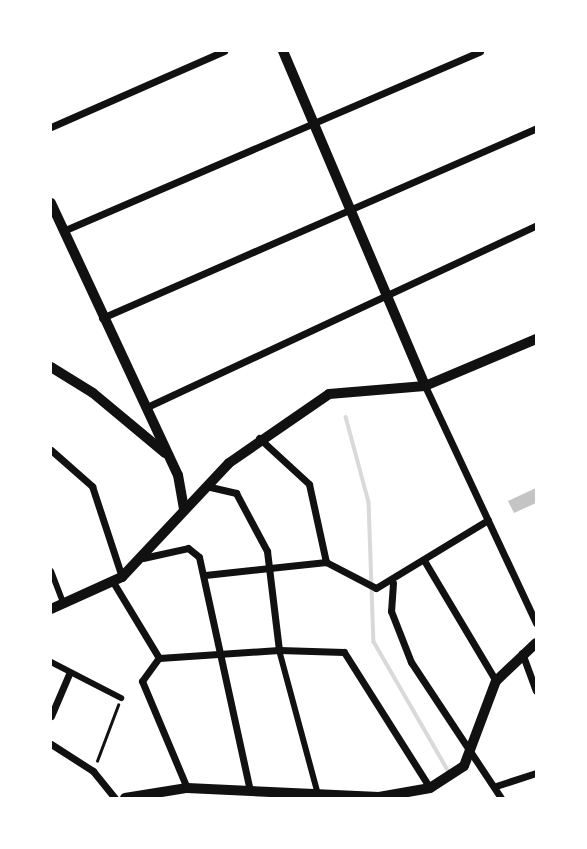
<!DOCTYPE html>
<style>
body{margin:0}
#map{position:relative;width:587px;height:849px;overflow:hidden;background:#fff;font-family:Signika,sans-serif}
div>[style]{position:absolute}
.stream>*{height:3.5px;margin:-1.75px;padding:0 1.75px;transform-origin:1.75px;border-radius:1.75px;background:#d9d9d9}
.building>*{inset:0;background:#c4c4c4}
.path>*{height:2.5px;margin:-1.25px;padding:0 1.25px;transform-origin:1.25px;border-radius:1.25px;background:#111}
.pedestrian>*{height:6px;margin:-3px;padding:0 3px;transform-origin:3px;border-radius:3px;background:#111}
.minor>*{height:7px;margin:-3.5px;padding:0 3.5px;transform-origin:3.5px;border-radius:3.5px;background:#111}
.tertiary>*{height:10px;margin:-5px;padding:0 5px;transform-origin:5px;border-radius:5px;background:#111}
span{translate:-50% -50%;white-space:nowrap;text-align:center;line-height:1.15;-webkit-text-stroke:6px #fff;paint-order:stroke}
.frame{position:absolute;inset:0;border:52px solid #fff;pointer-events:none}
</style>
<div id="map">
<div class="stream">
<div style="left:346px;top:417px;width:88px;rotate:74.9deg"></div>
<div style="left:369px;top:502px;width:140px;rotate:88deg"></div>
<div style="left:374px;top:642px;width:148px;rotate:60deg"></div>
</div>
<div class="building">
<div style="clip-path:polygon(536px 488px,536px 503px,514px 513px,508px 501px)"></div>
</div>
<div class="path">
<div style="left:97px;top:761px;width:60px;rotate:-69.4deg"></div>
</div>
<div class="pedestrian">
<div style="left:51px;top:571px;width:34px;rotate:69deg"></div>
<div style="left:279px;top:650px;width:150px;rotate:74.9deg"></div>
<div style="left:51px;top:662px;width:79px;rotate:27.2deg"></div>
</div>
<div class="minor">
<div style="left:51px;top:127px;width:189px;rotate:-23.7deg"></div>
<div style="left:63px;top:231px;width:454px;rotate:-23.3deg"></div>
<div style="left:102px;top:318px;width:474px;rotate:-23.6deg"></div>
<div style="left:425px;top:386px;width:262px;rotate:64.9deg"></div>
<div style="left:147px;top:407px;width:429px;rotate:-25deg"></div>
<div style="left:259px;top:438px;width:68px;rotate:42.6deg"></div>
<div style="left:309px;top:484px;width:80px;rotate:77.7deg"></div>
<div style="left:51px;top:450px;width:55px;rotate:41.3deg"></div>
<div style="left:92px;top:486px;width:96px;rotate:71.8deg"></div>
<div style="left:206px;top:486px;width:31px;rotate:13deg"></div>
<div style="left:236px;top:493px;width:66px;rotate:61.9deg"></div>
<div style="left:267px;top:551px;width:100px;rotate:83.1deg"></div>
<div style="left:143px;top:558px;width:46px;rotate:-12.5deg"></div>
<div style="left:188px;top:548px;width:14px;rotate:39deg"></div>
<div style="left:199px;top:557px;width:239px;rotate:77.7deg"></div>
<div style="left:326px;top:562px;width:56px;rotate:27.5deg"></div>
<div style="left:376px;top:588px;width:131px;rotate:-31.3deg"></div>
<div style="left:425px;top:562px;width:139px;rotate:59.2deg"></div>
<div style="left:205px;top:575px;width:122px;rotate:-6.1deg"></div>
<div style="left:113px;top:582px;width:89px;rotate:58.8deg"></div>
<div style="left:393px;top:583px;width:28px;rotate:94deg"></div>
<div style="left:391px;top:611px;width:55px;rotate:68.6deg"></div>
<div style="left:411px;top:662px;width:163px;rotate:56.5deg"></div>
<div style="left:522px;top:653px;width:40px;rotate:69.8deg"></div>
<div style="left:51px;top:716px;width:46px;rotate:-66.8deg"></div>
<div style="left:51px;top:744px;width:50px;rotate:32.7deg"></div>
<div style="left:93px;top:771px;width:35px;rotate:51deg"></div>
<div style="left:496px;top:786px;width:42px;rotate:-18deg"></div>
<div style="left:187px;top:788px;width:116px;rotate:-112.8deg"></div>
<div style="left:142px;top:681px;width:29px;rotate:-54deg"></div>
<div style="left:159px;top:658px;width:120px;rotate:-3.8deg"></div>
<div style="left:279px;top:650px;width:65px;rotate:1.8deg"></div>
<div style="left:344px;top:652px;width:161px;rotate:57.7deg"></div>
</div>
<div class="tertiary">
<div style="left:283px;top:51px;width:364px;rotate:67deg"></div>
<div style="left:51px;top:203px;width:300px;rotate:65deg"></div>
<div style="left:178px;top:475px;width:36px;rotate:80deg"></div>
<div style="left:51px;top:367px;width:49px;rotate:31.8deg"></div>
<div style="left:93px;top:393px;width:94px;rotate:39.8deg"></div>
<div style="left:51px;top:609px;width:78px;rotate:-24.3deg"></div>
<div style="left:122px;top:577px;width:156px;rotate:-46.8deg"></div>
<div style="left:229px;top:463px;width:121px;rotate:-34.6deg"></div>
<div style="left:329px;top:394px;width:96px;rotate:-4.8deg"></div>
<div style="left:425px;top:386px;width:121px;rotate:-22.9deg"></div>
<div style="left:125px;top:798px;width:63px;rotate:-9.2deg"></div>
<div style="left:187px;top:788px;width:192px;rotate:2.7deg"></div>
<div style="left:379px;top:797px;width:52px;rotate:-10deg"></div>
<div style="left:430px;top:788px;width:40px;rotate:-32.9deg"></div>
<div style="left:464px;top:766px;width:91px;rotate:-69.4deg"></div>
<div style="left:496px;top:681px;width:55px;rotate:-43.5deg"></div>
</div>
<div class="frame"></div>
</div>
